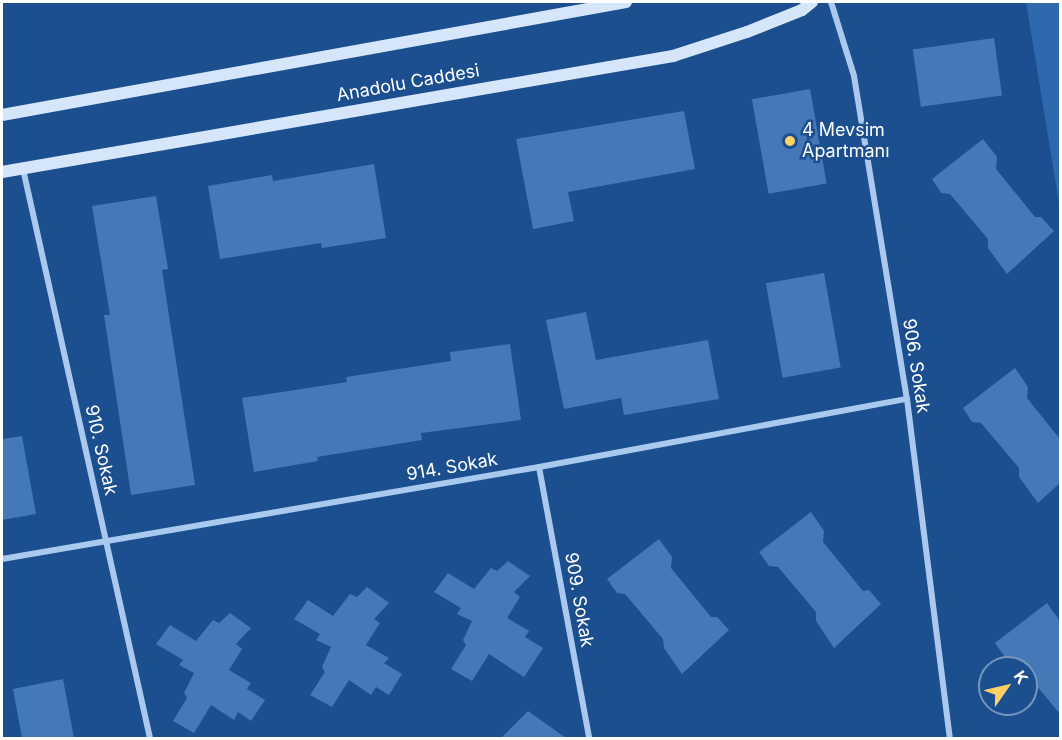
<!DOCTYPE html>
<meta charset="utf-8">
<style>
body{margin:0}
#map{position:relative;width:1062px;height:740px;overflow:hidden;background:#1b4f8f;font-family:Inter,sans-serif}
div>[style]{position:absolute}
.green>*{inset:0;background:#2e69ad}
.building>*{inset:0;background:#4478b7;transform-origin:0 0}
.minor>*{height:6px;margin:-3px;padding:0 3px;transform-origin:3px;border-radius:3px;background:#a9c9ee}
.secondary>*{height:12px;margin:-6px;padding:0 6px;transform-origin:6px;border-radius:6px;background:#d6e6fa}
.dots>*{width:16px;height:16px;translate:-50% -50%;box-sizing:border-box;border:3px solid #1b4f8f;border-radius:50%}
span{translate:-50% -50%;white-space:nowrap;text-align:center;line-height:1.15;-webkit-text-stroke:5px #1b4f8f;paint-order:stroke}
.street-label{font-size:18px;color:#fff}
.poi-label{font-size:18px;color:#fff}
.left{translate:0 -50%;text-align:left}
.frame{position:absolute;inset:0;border:3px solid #fff;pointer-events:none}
.north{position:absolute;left:978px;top:656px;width:60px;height:60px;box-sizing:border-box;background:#1b4f8f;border:2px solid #7695bc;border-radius:50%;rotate:56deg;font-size:16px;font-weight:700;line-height:24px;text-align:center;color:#fff}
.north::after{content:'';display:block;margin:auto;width:21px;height:27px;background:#ffd166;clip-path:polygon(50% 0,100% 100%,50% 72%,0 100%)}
</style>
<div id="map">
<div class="green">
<div style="clip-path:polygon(1026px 2px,1060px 2px,1060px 209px)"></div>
</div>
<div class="building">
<div style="left:994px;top:38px;width:58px;height:82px;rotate:82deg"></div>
<div style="left:810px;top:89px;width:96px;height:59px;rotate:80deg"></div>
<div style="clip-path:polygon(684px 111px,695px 169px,568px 192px,574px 221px,533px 229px,516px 139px)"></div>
<div style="clip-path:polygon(983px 139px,997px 157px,996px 169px,1035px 217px,1041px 217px,1054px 231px,1007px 274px,988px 248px,988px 239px,950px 194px,941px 193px,932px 179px)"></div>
<div style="clip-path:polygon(374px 164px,386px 238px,322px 248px,321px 243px,220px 259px,208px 186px,272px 175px,273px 181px)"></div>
<div style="clip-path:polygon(156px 196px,168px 269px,162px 270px,195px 485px,131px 495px,104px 315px,110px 315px,92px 206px)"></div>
<div style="left:824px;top:273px;width:96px;height:59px;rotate:80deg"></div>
<div style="clip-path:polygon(586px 312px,596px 360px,708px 340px,719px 399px,624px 415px,621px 398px,564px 409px,546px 320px)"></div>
<div style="clip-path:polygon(510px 344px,521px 420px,421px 433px,422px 440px,317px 457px,318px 461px,254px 472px,242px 398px,347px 382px,346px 377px,451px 361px,450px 352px)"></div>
<div style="clip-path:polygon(1015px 368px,1028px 387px,1027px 398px,1060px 439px,1060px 483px,1038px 503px,1019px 477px,1019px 468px,981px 423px,972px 422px,963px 408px)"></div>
<div style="clip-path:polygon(22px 436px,36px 514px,2px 520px,2px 439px)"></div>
<div style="clip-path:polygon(811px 512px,824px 531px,823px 542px,863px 591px,869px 590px,881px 604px,834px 648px,816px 621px,816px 612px,778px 567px,769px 566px,759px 552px)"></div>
<div style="clip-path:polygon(659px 539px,672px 557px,671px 568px,711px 617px,717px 617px,729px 630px,682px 674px,664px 648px,663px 639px,625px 594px,617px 593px,607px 579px)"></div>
<div style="clip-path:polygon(508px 561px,530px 576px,514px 592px,520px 597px,507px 618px,529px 631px,525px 637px,543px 648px,524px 677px,489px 654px,472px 681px,451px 669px,466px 645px,463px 640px,472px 621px,457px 614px,461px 608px,434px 592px,448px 573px,474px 589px,491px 568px,497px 571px)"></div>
<div style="clip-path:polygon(367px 587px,389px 603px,374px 619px,380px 623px,366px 645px,389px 658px,384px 663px,402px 674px,389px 695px,376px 687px,371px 695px,349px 680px,332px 707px,310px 695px,325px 672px,322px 667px,331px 647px,316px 640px,320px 634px,294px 619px,308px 600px,333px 616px,350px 594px,357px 597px)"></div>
<div style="clip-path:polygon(1047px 603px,1060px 621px,1060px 714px,1026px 673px,1026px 668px,1022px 668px,1013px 658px,1005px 657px,995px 643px)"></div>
<div style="clip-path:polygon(230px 613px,251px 628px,236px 644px,242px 649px,229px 670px,251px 683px,247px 689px,265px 700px,251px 721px,238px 712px,234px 720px,211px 705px,194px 733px,173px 721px,187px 698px,184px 693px,194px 673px,179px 665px,183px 660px,156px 644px,170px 625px,196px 641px,213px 620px,219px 623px)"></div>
<div style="clip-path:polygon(63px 679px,74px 738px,22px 738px,13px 689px)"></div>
<div style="clip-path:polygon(528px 711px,566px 738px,501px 738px)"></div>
</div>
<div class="minor">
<div style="left:831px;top:2px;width:77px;rotate:72.7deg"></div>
<div style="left:854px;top:76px;width:327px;rotate:80.7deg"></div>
<div style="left:907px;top:399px;width:342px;rotate:82.8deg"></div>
<div style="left:23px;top:169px;width:583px;rotate:77.42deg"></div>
<div style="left:539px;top:467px;width:276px;rotate:79.5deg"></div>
<div style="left:2px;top:559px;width:545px;rotate:-9.72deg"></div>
<div style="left:539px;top:467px;width:374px;rotate:-10.5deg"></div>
</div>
<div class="secondary">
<div style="left:2px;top:115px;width:634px;rotate:-10.26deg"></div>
<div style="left:2px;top:172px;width:681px;rotate:-9.81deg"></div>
<div style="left:673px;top:56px;width:78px;rotate:-18deg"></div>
<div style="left:747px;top:32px;width:59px;rotate:-21.8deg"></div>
<div style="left:802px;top:10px;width:13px;rotate:-39deg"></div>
</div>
<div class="dots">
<div style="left:790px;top:141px;background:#ffd166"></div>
</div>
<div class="street-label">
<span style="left:408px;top:83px;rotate:-10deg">Anadolu Caddesi</span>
<span style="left:916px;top:366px;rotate:81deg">906. Sokak</span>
<span style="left:101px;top:450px;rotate:77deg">910. Sokak</span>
<span style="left:452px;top:467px;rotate:-10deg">914. Sokak</span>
<span style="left:579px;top:600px;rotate:80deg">909. Sokak</span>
</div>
<div class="poi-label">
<span class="left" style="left:802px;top:141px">4 Mevsim<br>Apartmanı</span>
</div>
<div class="frame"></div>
<div class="north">K</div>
</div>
